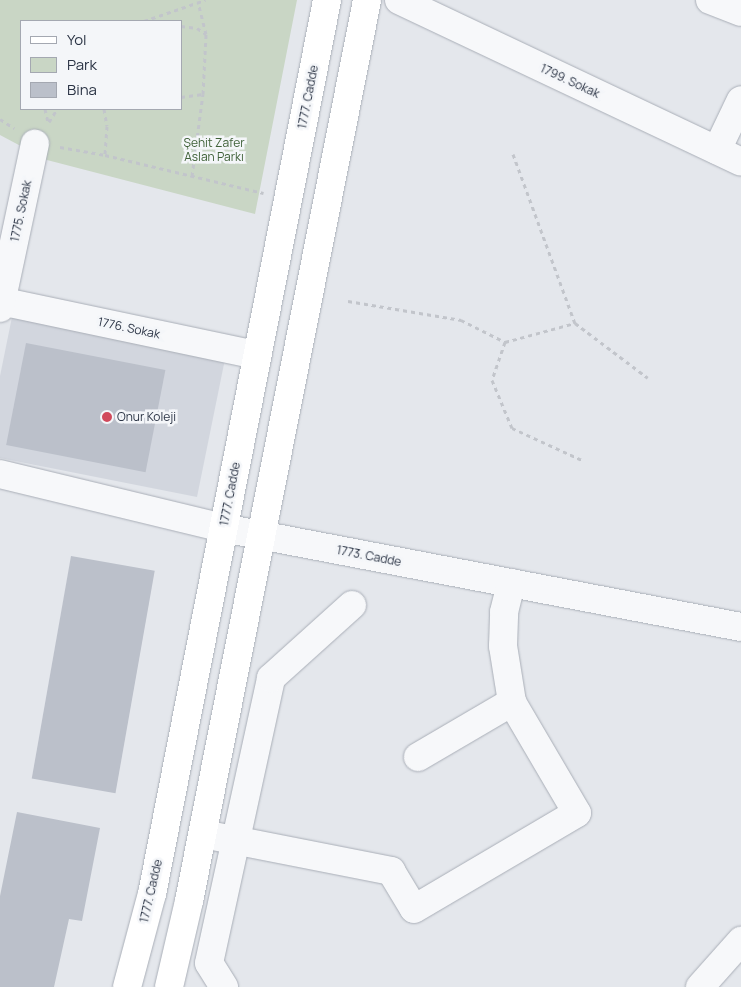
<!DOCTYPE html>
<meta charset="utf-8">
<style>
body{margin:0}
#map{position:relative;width:741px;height:987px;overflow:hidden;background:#e4e7ec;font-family:Manrope,sans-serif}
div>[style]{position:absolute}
.built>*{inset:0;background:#d2d6de}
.green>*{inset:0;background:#c9d6c5}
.building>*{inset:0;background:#bbc0ca;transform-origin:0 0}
.path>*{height:3px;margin-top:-1.5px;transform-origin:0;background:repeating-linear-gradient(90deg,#c2c5cb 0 4px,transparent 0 8px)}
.roads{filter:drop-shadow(0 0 1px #a9aeb7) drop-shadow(0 0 1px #a9aeb7)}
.minor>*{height:28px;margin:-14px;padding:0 14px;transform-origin:14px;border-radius:14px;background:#f7f8fa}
.major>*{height:28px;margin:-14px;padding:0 14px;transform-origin:14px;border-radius:14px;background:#fff}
.dots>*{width:14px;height:14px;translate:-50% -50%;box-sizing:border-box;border:2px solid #f4f6f9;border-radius:50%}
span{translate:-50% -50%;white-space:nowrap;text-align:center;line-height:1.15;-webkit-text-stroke:5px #f4f6f9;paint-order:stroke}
.street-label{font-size:12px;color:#2b3445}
.park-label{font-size:12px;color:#3f6138}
.poi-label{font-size:12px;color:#2b3445}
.left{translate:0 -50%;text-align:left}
.legend{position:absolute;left:20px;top:20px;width:162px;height:90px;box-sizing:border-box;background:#f4f6f9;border:1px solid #a4a8b1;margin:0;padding:6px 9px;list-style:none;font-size:15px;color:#2b3445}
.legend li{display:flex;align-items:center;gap:10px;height:25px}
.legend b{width:25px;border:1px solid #a4a8b1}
</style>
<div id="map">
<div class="built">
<div style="clip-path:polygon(12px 317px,225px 359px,197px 497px,0 458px,0 376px)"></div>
</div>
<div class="green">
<div style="clip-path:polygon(evenodd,0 0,297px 0,255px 214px,47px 160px,0 135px,0 0,21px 21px,181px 21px,181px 109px,21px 109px,21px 21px)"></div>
</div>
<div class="building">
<div style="left:26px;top:343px;width:142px;height:104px;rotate:11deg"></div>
<div style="left:71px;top:556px;width:85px;height:226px;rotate:10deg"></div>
<div style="clip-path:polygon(17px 812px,100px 828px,82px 921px,69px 919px,54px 987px,0 987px,0 896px)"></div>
</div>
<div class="path">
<div style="left:144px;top:21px;width:65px;rotate:-19deg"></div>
<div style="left:181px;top:26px;width:16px;rotate:7deg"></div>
<div style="left:197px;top:28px;width:11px;rotate:34deg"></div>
<div style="left:181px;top:97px;width:22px;rotate:-8deg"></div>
<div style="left:45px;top:109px;width:13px;rotate:77deg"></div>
<div style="left:104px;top:109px;width:17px;rotate:80deg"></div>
<div style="left:107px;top:126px;width:29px;rotate:94deg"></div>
<div style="left:0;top:119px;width:17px;rotate:33deg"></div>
<div style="left:49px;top:122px;width:15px;rotate:-58deg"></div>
<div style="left:60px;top:147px;width:46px;rotate:10.1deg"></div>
<div style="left:105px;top:155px;width:163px;rotate:13.5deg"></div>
<div style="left:513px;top:154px;width:180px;rotate:69.9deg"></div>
<div style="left:575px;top:323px;width:91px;rotate:37deg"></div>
<div style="left:192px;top:176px;width:83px;rotate:-82.4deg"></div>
<div style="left:203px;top:94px;width:60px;rotate:-87.1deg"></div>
<div style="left:206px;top:34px;width:33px;rotate:-104deg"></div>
<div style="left:348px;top:301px;width:115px;rotate:9.5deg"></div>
<div style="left:461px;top:320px;width:49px;rotate:26.6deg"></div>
<div style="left:505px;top:342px;width:40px;rotate:108.9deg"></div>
<div style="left:492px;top:380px;width:52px;rotate:67.4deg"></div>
<div style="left:512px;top:428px;width:79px;rotate:24.6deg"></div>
<div style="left:505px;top:342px;width:73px;rotate:-15.2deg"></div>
</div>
<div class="roads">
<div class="minor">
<div style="left:399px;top:0;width:378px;rotate:25.3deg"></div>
<div style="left:710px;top:0;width:33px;rotate:21deg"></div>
<div style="left:717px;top:150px;width:55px;rotate:-64.4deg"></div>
<div style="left:0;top:301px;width:263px;rotate:11.9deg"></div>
<div style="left:0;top:308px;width:168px;rotate:-78deg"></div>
<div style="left:0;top:474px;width:229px;rotate:13.6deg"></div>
<div style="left:223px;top:528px;width:527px;rotate:10.82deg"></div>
<div style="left:418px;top:757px;width:109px;rotate:-30.3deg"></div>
<div style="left:203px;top:834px;width:192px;rotate:11.1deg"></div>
<div style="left:391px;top:871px;width:44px;rotate:58.8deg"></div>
<div style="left:414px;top:909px;width:189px;rotate:-30.5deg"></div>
<div style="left:577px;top:813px;width:129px;rotate:-120.4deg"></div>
<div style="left:512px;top:702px;width:57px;rotate:-99.1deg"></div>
<div style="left:503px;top:646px;width:34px;rotate:-88deg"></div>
<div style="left:504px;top:612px;width:30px;rotate:-76deg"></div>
<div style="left:224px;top:987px;width:28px;rotate:-122deg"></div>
<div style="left:209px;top:963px;width:292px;rotate:-77.7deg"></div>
<div style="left:271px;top:678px;width:109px;rotate:-42deg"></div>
<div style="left:700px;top:987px;width:62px;rotate:-48.3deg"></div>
</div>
<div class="major">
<div style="left:127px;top:987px;width:96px;rotate:-75deg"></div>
<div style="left:152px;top:894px;width:911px;rotate:-78.92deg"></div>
<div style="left:169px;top:987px;width:88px;rotate:-76.9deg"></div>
<div style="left:189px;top:901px;width:918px;rotate:-78.82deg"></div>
</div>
</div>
<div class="dots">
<div style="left:107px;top:417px;background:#d1495b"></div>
</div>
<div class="street-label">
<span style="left:570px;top:81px;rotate:25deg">1799. Sokak</span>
<span style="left:308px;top:97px;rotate:-79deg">1777. Cadde</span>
<span style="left:21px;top:211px;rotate:-78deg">1775. Sokak</span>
<span style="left:129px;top:328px;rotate:12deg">1776. Sokak</span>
<span style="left:230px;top:494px;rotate:-79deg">1777. Cadde</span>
<span style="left:369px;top:556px;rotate:11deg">1773. Cadde</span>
<span style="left:151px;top:891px;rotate:-77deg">1777. Cadde</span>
</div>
<div class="park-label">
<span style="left:214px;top:150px">Şehit Zafer<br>Aslan Parkı</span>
</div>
<div class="poi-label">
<span class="left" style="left:117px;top:417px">Onur Koleji</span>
</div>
<ul class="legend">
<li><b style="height:6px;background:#fff"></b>Yol</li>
<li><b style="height:14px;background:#c9d6c5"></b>Park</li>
<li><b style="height:14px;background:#bbc0ca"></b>Bina</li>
</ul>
</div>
